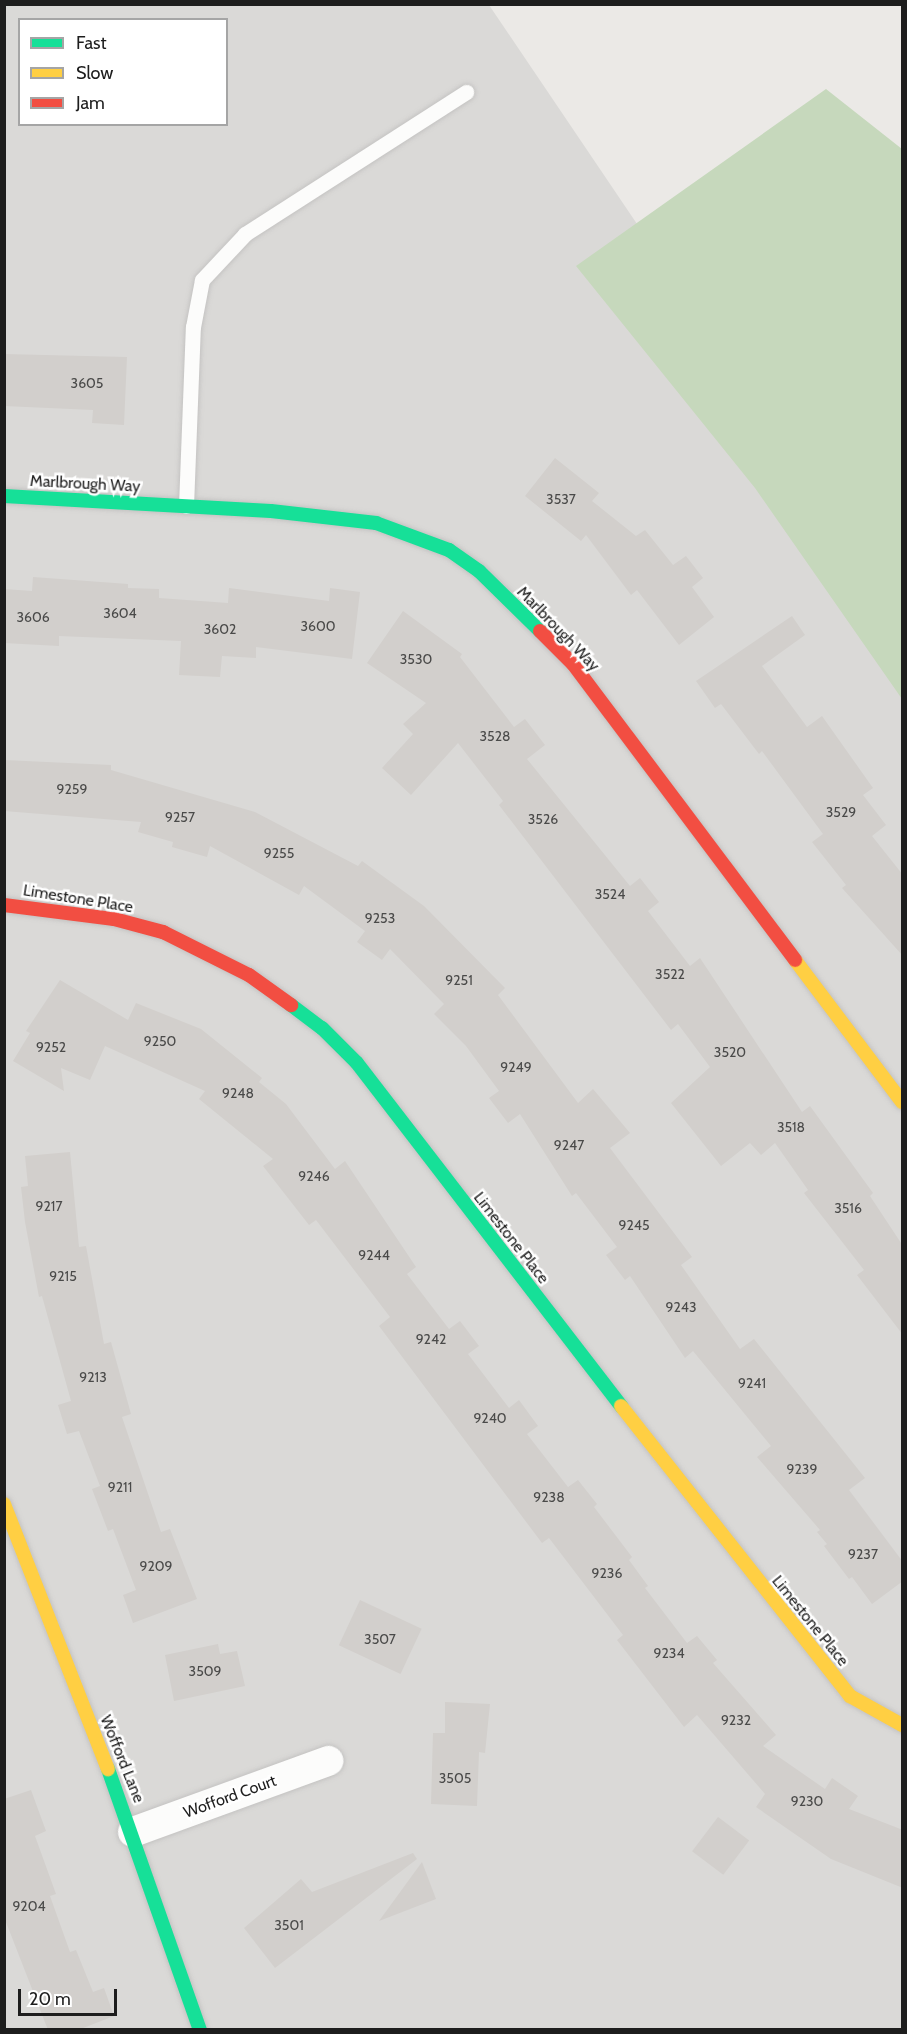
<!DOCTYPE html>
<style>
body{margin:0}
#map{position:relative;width:907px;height:2034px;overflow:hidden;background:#ebe9e6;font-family:Cabin,sans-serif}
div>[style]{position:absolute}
.residential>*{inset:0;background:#dad9d7}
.forest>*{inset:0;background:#c6d8bc}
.building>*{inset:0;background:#d2cfcc;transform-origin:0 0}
.roads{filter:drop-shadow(0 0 2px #c4c3c2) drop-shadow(0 0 2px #c4c3c2)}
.lane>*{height:15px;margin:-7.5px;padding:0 7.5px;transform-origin:7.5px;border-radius:7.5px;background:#fcfcfb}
.street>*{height:30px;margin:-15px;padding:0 15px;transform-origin:15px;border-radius:15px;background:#fcfcfb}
.fast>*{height:14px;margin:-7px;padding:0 7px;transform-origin:7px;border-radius:7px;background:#16e098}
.slow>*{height:14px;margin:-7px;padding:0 7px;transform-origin:7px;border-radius:7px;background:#ffcf43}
.jam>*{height:14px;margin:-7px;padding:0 7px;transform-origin:7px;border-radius:7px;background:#f24e42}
span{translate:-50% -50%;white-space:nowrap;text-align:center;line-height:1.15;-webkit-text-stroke:5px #fff;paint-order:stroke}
.number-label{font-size:14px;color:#4a4a49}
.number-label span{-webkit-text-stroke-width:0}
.street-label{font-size:16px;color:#1d1d1d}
.frame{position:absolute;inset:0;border:6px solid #1d1d1d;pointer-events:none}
.legend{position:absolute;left:18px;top:18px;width:210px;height:108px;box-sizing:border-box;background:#fff;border:2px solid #a5a5a5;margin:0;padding:8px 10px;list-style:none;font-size:18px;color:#1d1d1d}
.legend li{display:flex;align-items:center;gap:12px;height:30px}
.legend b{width:30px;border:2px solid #a5a5a5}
.scale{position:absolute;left:18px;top:1989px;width:99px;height:27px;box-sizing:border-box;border:3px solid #1d1d1d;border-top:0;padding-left:8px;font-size:18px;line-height:21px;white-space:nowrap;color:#1d1d1d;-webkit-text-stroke:4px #fff;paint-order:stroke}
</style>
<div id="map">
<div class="residential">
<div style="clip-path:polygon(evenodd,5px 5px,489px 5px,902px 616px,902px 2029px,5px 2030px,5px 5px,20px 20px,226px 20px,226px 124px,20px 124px,20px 20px)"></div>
</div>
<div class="forest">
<div style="clip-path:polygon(826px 89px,902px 149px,902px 699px,755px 488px,576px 266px)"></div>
</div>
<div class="building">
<div style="clip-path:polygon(4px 354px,127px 357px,124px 425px,92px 423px,93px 410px,4px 406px)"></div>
<div style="clip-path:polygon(555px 458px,599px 493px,592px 501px,636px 536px,645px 530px,673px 565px,686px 556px,703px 578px,692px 587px,714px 617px,679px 645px,637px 590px,631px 595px,586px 535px,581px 541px,525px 496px)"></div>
<div style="clip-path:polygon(33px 577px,128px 584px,128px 588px,159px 589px,159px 598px,228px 603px,229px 588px,329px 601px,330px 588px,360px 592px,352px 659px,256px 647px,256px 658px,222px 656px,220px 677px,179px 675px,181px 641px,59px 636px,59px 646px,4px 643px,4px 589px,32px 591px)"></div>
<div style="clip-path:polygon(403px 611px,462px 654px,460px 657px,514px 727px,525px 719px,545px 745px,527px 759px,630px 886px,640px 878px,659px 902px,648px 911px,690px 966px,700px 958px,802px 1112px,810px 1106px,873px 1193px,870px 1196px,903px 1246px,903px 1335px,857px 1275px,864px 1270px,804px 1193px,808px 1190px,775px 1143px,761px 1155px,750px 1143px,721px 1166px,671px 1103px,710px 1067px,678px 1024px,671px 1030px,499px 805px,503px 801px,458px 743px,411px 795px,382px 768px,413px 734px,403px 724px,426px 703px,367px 663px)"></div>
<div style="clip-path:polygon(792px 616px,805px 635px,762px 666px,807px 727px,822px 716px,873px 788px,863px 795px,886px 825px,872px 836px,903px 875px,903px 956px,842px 888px,846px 885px,812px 842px,823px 834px,762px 751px,759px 754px,721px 704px,715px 708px,696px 681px)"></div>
<div style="clip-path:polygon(4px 760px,111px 765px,111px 770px,255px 812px,358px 866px,362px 861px,424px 906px,505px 988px,498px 995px,578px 1103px,593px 1089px,630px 1133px,610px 1148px,692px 1257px,681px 1265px,740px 1349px,754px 1339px,865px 1478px,849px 1490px,903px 1562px,903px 1581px,872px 1604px,852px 1577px,849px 1579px,824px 1546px,827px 1544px,817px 1532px,820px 1530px,757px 1457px,771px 1446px,693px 1351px,685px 1358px,630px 1276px,625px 1280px,606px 1255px,617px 1247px,576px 1193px,572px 1196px,520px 1114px,508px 1123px,489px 1098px,499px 1091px,466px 1046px,434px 1014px,444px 1004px,390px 949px,382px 960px,357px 942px,365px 931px,304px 886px,299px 895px,210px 846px,207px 857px,172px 847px,173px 842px,138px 832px,141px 822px,4px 811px)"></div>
<div style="clip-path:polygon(60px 980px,128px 1020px,136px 1003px,201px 1029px,262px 1078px,259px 1082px,286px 1104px,335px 1169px,345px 1161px,416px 1267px,407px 1274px,449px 1329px,460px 1321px,479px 1346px,468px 1354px,509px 1408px,519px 1400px,538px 1426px,527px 1434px,568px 1487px,578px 1480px,597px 1504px,594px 1507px,632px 1557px,629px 1560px,648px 1586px,645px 1588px,687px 1643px,697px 1636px,717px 1660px,713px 1663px,776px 1735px,763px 1746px,825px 1789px,832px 1778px,858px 1796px,849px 1809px,903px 1830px,903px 1888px,831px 1859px,756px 1807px,765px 1794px,697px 1715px,684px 1727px,617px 1640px,623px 1635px,549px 1538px,542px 1543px,379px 1326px,390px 1317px,316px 1220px,309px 1225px,263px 1166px,273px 1159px,199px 1099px,205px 1091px,105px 1046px,90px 1080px,61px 1068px,64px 1091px,13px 1061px,30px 1033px,26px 1031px)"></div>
<div style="clip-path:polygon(70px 1152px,79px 1247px,86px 1246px,104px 1344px,111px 1342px,131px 1414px,122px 1417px,161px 1532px,170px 1529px,197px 1599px,133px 1623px,123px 1595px,136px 1590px,113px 1529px,108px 1531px,92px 1489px,100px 1486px,79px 1431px,67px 1434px,58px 1405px,71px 1401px,42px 1296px,39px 1297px,25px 1222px,21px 1187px,28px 1186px,25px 1156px)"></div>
<div style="left:360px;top:1600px;width:68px;height:50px;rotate:25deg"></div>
<div style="clip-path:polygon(218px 1644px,220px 1654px,237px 1651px,245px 1686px,174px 1701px,165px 1655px)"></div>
<div style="clip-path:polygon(445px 1702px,490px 1704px,485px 1753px,479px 1752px,477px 1806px,431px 1804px,433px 1733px,445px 1733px)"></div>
<div style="clip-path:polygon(31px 1790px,46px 1831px,35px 1836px,56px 1894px,50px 1896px,70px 1952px,76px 1950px,93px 1992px,104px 1988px,114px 2016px,78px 2030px,48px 2030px,4px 1917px,4px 1799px)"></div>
<div style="left:718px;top:1817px;width:39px;height:43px;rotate:37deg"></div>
<div style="clip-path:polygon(413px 1853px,417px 1859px,275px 1968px,244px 1928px,301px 1879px,312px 1892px)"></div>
<div style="clip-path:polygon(422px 1862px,436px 1899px,379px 1921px)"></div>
</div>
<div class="roads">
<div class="lane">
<div style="left:186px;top:506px;width:179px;rotate:-87.8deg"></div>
<div style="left:193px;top:327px;width:48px;rotate:-79.2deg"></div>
<div style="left:202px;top:280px;width:63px;rotate:-46.9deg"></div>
<div style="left:245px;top:234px;width:263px;rotate:-32.7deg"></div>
</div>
<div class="street">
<div style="left:133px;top:1832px;width:208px;rotate:-20deg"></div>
</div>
<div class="fast">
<div style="left:4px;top:496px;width:267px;rotate:3.2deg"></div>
<div style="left:271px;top:511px;width:106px;rotate:6.5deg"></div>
<div style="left:376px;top:523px;width:78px;rotate:20.3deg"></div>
<div style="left:449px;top:550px;width:37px;rotate:35deg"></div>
<div style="left:479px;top:571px;width:86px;rotate:44.5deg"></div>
<div style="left:291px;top:1005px;width:39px;rotate:37deg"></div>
<div style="left:322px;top:1028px;width:49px;rotate:45deg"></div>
<div style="left:357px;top:1063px;width:433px;rotate:52.4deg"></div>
<div style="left:108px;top:1769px;width:277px;rotate:70.6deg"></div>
</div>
<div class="slow">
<div style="left:795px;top:960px;width:178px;rotate:53deg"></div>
<div style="left:621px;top:1406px;width:370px;rotate:51.7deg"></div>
<div style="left:850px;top:1696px;width:60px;rotate:29.1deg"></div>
<div style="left:4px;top:1504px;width:285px;rotate:68.6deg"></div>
</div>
<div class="jam">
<div style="left:540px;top:631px;width:47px;rotate:45deg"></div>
<div style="left:573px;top:664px;width:370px;rotate:53.1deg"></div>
<div style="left:4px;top:905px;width:111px;rotate:7.3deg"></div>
<div style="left:114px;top:919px;width:51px;rotate:14.9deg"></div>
<div style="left:163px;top:932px;width:96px;rotate:26.6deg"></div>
<div style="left:249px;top:975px;width:52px;rotate:35.5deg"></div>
</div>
</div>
<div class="number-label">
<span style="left:87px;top:383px">3605</span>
<span style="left:561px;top:499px">3537</span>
<span style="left:120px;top:613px">3604</span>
<span style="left:33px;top:617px">3606</span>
<span style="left:318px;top:626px">3600</span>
<span style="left:220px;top:629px">3602</span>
<span style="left:416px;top:659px">3530</span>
<span style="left:495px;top:736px">3528</span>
<span style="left:72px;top:789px">9259</span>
<span style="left:841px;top:812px">3529</span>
<span style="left:180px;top:817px">9257</span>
<span style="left:543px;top:819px">3526</span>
<span style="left:279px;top:853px">9255</span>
<span style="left:610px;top:894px">3524</span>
<span style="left:380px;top:918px">9253</span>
<span style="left:670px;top:974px">3522</span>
<span style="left:459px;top:980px">9251</span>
<span style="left:160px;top:1041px">9250</span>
<span style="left:51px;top:1047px">9252</span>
<span style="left:730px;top:1052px">3520</span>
<span style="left:516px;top:1067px">9249</span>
<span style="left:238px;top:1093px">9248</span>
<span style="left:791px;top:1127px">3518</span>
<span style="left:569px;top:1145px">9247</span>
<span style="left:314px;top:1176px">9246</span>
<span style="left:49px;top:1206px">9217</span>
<span style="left:848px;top:1208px">3516</span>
<span style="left:634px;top:1225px">9245</span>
<span style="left:374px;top:1255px">9244</span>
<span style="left:63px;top:1276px">9215</span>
<span style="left:681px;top:1307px">9243</span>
<span style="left:431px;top:1339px">9242</span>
<span style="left:93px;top:1377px">9213</span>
<span style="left:752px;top:1383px">9241</span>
<span style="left:490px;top:1418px">9240</span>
<span style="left:802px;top:1469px">9239</span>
<span style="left:120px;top:1487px">9211</span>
<span style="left:549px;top:1497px">9238</span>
<span style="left:863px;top:1554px">9237</span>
<span style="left:156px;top:1566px">9209</span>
<span style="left:607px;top:1573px">9236</span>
<span style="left:380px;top:1639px">3507</span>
<span style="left:669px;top:1653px">9234</span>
<span style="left:205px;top:1671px">3509</span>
<span style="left:736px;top:1720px">9232</span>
<span style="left:455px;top:1778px">3505</span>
<span style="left:807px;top:1801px">9230</span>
<span style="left:29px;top:1906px">9204</span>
<span style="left:289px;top:1925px">3501</span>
</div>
<div class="street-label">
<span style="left:85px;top:484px;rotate:3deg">Marlbrough Way</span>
<span style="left:558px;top:629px;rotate:46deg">Marlbrough Way</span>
<span style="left:78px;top:899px;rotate:9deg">Limestone Place</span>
<span style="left:511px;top:1238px;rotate:52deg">Limestone Place</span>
<span style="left:810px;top:1621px;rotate:51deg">Limestone Place</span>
<span style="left:122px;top:1759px;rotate:68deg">Wofford Lane</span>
<span style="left:230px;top:1797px;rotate:-20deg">Wofford Court</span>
</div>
<div class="frame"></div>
<ul class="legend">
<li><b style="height:8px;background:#16e098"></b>Fast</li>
<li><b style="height:8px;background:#ffcf43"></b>Slow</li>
<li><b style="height:8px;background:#f24e42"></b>Jam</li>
</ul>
<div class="scale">20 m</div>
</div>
